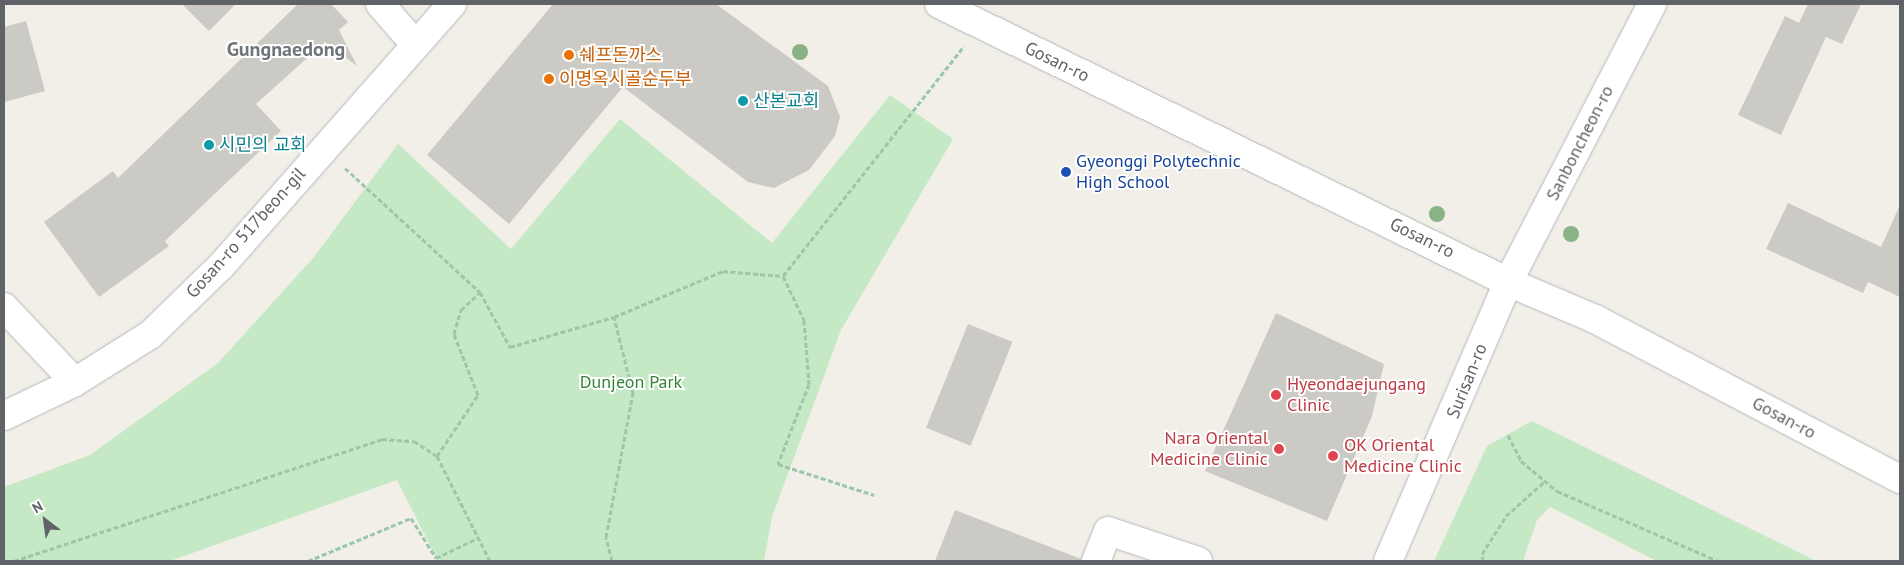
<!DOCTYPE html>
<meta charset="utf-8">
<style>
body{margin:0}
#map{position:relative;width:1904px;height:565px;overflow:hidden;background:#f1efe8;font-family:"PT Sans","Noto Sans KR",sans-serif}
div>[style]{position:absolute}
.green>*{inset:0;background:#c5e8c5}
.building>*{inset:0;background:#cccac5;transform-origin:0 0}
.path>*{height:3px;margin-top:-1.5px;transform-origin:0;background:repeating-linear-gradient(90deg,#9cc7a9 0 5px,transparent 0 7.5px)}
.roads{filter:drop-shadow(0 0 1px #b5b8bc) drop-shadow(0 0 1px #b5b8bc)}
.street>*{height:28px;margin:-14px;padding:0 14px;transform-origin:14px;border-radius:14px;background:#fff}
.secondary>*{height:28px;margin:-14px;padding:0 14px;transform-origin:14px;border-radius:14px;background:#fff}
.trees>*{width:16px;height:16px;margin:-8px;border-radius:50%;background:#89b387}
.dots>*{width:14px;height:14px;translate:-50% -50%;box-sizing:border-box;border:2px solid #fff;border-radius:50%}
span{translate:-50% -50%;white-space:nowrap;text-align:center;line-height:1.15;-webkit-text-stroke:4px #fff;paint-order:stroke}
.food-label{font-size:18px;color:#c56008}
.left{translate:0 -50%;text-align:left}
.street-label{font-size:18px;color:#5f6368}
.culture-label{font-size:18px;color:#0d838f}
.transit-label{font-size:18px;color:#164399}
.park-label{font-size:18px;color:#348238}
.health-label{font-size:18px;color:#be3a42}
.right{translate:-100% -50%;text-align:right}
.quarter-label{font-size:20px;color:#70757a;font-weight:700}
.frame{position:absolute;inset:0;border:5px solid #5f6368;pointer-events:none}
.north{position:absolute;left:20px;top:495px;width:50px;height:50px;-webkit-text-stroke:4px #fff;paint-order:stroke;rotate:330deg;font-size:14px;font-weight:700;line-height:20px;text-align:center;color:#5f6368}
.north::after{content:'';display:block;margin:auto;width:18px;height:22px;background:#5f6368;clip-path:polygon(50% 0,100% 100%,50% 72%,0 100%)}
</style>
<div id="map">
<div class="green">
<div style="clip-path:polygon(890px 95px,953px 139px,841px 330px,772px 517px,764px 561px,438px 561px,397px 480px,170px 561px,4px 561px,4px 487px,90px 455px,218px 363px,314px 257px,398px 144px,511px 249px,620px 119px,772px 243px)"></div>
<div style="clip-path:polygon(1532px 421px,1816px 561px,1657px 561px,1550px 507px,1537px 520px,1523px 561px,1434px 561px,1487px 446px)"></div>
</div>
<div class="building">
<div style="clip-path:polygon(182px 4px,236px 4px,209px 31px)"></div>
<div style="clip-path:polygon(298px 4px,331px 4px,348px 22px,339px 30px,357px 66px,325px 42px,256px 104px,281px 131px,165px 241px,169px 246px,99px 297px,44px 222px,113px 171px,118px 178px)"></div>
<div style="clip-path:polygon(553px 4px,716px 4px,828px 86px,840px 117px,835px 136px,809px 170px,774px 188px,748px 182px,623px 87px,509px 224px,427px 155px)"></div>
<div style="clip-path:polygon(1808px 4px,1861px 4px,1842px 44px,1826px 37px,1781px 135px,1738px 115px,1785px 16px,1799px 23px)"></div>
<div style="clip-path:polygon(26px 21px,45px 91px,4px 102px,4px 27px)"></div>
<div style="clip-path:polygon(1788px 203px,1881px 247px,1900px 205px,1900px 297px,1868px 282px,1863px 293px,1766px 249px)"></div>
<div style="clip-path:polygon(1276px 313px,1384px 364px,1372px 416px,1327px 521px,1205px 471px)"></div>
<div style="left:968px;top:324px;width:48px;height:112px;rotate:22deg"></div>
<div style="clip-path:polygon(955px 510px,1081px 559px,1081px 561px,935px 561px)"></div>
</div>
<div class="path">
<div style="left:345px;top:168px;width:183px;rotate:42.6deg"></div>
<div style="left:480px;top:292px;width:63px;rotate:61.4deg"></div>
<div style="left:510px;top:347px;width:108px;rotate:-16.1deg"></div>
<div style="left:783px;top:276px;width:293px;rotate:-51.8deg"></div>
<div style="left:783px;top:276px;width:49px;rotate:64.5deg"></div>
<div style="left:804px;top:320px;width:64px;rotate:85.5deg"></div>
<div style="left:809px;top:384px;width:86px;rotate:111.2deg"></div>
<div style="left:778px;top:464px;width:101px;rotate:17.9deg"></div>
<div style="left:1508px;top:435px;width:29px;rotate:63deg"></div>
<div style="left:1521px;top:461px;width:47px;rotate:39.8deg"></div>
<div style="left:1557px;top:491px;width:176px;rotate:23.5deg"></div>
<div style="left:437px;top:456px;width:73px;rotate:-56.1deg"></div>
<div style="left:478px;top:395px;width:66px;rotate:-111.5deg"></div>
<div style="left:454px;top:334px;width:25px;rotate:-74deg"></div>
<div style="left:461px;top:310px;width:26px;rotate:-43deg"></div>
<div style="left:14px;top:561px;width:388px;rotate:-18.3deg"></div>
<div style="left:382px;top:439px;width:32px;rotate:4deg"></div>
<div style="left:414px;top:441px;width:27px;rotate:33deg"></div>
<div style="left:437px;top:456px;width:118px;rotate:63.2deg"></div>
<div style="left:308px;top:561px;width:112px;rotate:-22.7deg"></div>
<div style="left:411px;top:518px;width:47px;rotate:58deg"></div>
<div style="left:436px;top:558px;width:47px;rotate:-25.5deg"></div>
<div style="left:612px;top:561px;width:25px;rotate:-104deg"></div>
<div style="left:606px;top:537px;width:147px;rotate:-79.4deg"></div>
<div style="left:633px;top:393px;width:78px;rotate:-104deg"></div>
<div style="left:614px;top:317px;width:118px;rotate:-22.9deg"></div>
<div style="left:723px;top:271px;width:60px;rotate:4.8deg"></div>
<div style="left:1483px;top:561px;width:7px;rotate:-98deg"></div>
<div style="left:1482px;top:554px;width:45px;rotate:-57.7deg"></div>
<div style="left:1506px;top:516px;width:52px;rotate:-41.9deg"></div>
</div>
<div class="roads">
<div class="street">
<div style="left:380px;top:4px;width:53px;rotate:48.8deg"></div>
<div style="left:4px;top:307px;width:103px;rotate:46.6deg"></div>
<div style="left:4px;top:416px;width:79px;rotate:-25.6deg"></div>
<div style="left:75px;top:382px;width:89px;rotate:-32.1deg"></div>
<div style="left:150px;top:335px;width:100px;rotate:-44.2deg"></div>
<div style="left:222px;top:265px;width:348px;rotate:-48.6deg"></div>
<div style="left:1096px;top:561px;width:32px;rotate:-68deg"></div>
<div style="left:1108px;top:531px;width:95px;rotate:18.4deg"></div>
</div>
<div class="secondary">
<div style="left:939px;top:4px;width:633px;rotate:26.04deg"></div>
<div style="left:1508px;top:282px;width:95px;rotate:23deg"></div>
<div style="left:1595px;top:319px;width:344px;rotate:27.7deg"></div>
<div style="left:1388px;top:561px;width:304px;rotate:-66.7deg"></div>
<div style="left:1508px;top:282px;width:313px;rotate:-62.6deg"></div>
</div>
</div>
<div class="trees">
<div style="left:800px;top:52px"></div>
<div style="left:1437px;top:214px"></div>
<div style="left:1571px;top:234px"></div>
</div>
<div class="dots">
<div style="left:569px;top:55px;background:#e8710a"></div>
<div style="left:549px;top:79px;background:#e8710a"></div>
<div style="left:743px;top:101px;background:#0f9aa8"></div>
<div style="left:209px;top:145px;background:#0f9aa8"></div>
<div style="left:1066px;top:172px;background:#1a4fb4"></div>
<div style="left:1276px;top:395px;background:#e0444e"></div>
<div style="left:1279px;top:449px;background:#e0444e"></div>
<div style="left:1333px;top:456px;background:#e0444e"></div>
</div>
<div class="food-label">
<span class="left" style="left:579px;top:55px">쉐프돈까스</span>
<span class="left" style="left:559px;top:79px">이명옥시골순두부</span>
</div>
<div class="street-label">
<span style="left:1057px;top:62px;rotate:26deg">Gosan-ro</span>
<span style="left:1580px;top:143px;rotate:-63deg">Sanboncheon-ro</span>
<span style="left:246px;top:233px;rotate:-48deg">Gosan-ro 517beon-gil</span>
<span style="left:1422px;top:238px;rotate:26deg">Gosan-ro</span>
<span style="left:1467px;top:381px;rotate:-68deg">Surisan-ro</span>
<span style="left:1784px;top:418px;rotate:28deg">Gosan-ro</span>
</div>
<div class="culture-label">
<span class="left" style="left:753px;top:101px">산본교회</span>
<span class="left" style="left:219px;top:145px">시민의 교회</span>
</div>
<div class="transit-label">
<span class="left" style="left:1076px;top:172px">Gyeonggi Polytechnic<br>High School</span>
</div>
<div class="park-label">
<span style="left:631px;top:382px">Dunjeon Park</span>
</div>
<div class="health-label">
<span class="left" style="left:1287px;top:395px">Hyeondaejungang<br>Clinic</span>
<span class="right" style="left:1268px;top:449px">Nara Oriental<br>Medicine Clinic</span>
<span class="left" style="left:1344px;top:456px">OK Oriental<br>Medicine Clinic</span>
</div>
<div class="quarter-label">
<span style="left:286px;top:49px">Gungnaedong</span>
</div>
<div class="frame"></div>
<div class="north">N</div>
</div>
